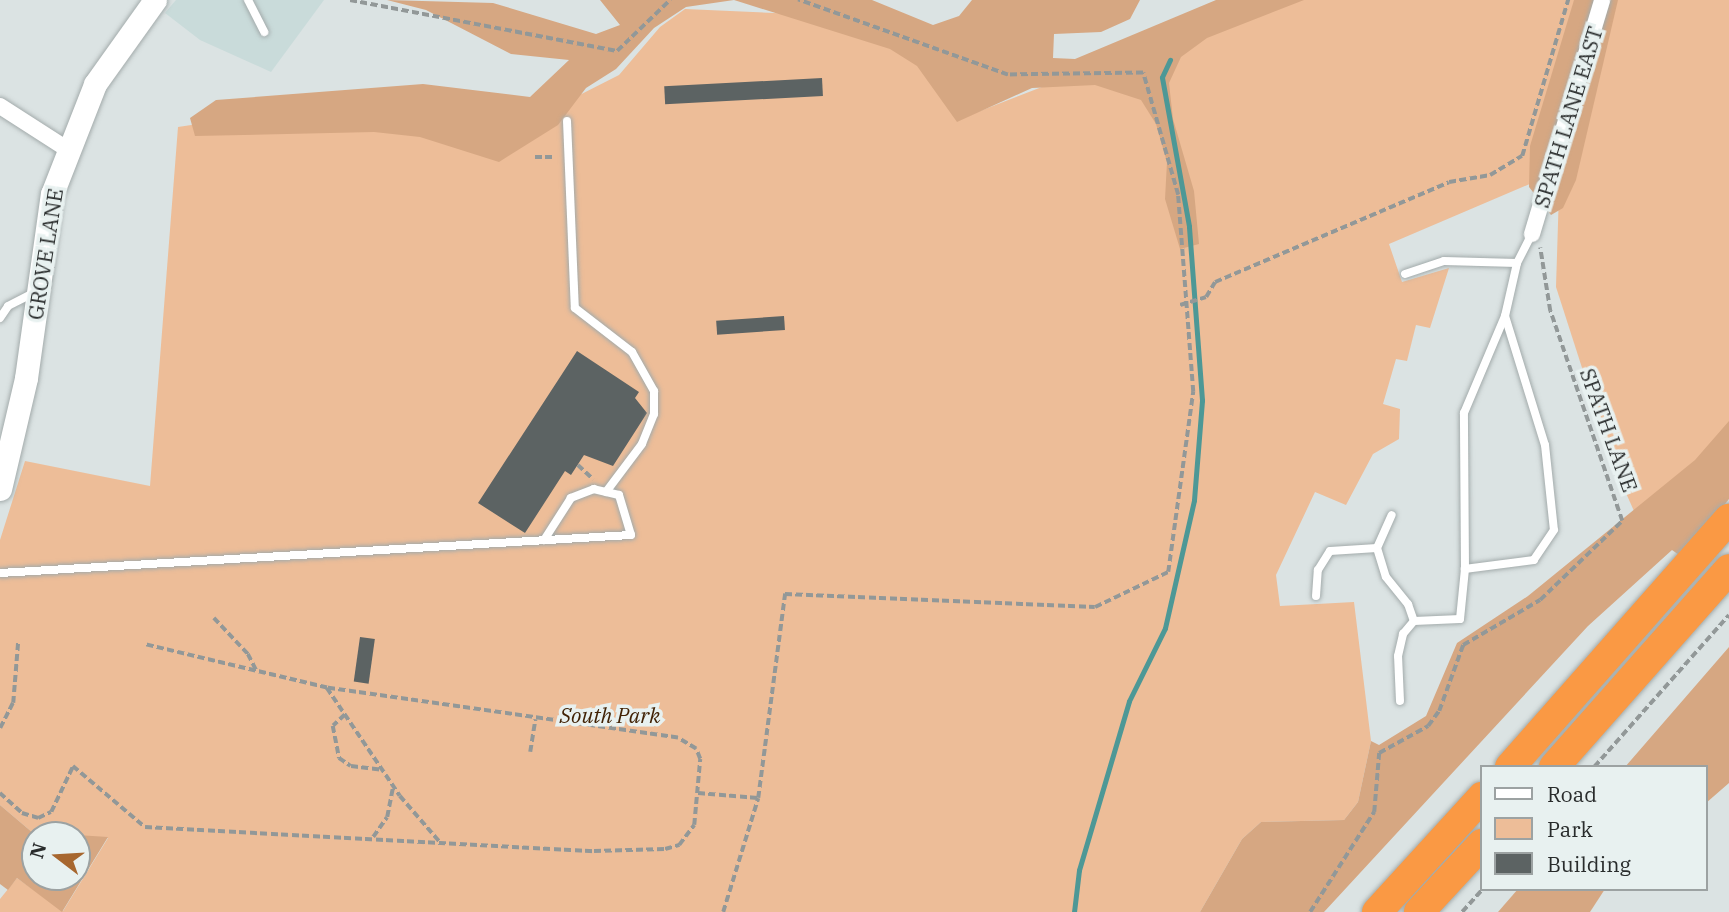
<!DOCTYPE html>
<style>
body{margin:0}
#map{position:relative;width:1729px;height:912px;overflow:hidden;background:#dbe3e3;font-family:"IBM Plex Serif",serif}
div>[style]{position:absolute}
.built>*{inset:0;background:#c9dbda}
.green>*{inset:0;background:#edbd98}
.forest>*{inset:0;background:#d6a782}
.stream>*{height:5px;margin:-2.5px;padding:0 2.5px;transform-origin:2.5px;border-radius:2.5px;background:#4d9896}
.building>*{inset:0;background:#5c6363;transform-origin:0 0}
.path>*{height:3.5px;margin-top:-1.75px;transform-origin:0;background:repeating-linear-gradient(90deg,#929898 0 7px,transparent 0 10.5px)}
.roads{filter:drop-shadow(0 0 2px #a3abab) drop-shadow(0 0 2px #a3abab)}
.lane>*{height:8px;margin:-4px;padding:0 4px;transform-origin:4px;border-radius:4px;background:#fff}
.street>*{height:16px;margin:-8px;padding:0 8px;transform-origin:8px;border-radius:8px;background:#fff}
.secondary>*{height:23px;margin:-11.5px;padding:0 11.5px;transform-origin:11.5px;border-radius:11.5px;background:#fff}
.highway>*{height:30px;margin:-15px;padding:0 15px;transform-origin:15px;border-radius:15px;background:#fa9944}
span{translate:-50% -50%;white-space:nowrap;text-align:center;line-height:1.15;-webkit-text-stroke:7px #e8f1f0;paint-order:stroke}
.street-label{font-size:21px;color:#292c2c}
.park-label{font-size:21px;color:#412205;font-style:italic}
.legend{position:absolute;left:1480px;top:765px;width:228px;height:126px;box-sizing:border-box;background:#e8f1f0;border:2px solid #9ca2a2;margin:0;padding:9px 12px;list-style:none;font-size:21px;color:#292c2c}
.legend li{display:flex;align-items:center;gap:14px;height:35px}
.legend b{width:35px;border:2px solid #9ca2a2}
.north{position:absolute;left:21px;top:821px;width:70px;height:70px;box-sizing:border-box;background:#e8f1f0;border:2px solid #9ca2a2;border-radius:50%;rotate:287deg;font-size:19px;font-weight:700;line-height:28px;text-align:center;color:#292c2c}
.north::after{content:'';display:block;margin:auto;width:24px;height:32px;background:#a7672f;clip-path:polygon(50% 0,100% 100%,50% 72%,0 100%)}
</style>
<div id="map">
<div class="built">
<div style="clip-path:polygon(176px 0,324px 0,271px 72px,200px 40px,165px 13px)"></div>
</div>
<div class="green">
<div style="clip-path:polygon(1267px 0,1581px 0,1532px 183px,1389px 244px,1402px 282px,1449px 268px,1430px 328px,1416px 325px,1407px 361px,1396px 359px,1383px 404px,1400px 409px,1399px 439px,1373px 454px,1346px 505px,1315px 492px,1276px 575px,1280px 606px,1354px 602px,1371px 741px,1358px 802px,1344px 820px,1261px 822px,1242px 839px,1200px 912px,0 912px,0 899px,17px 878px,63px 911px,108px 838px,33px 833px,0 805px,0 540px,25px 461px,150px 486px,178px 127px,251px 116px,550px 110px,619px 75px,660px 27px,685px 9px,820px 15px,920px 54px,962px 118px)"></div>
<div style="clip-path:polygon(1614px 0,1729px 0,1729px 440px,1638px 520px,1613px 464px,1556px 287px,1559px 192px)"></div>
</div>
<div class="forest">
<div style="clip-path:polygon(387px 0,493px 3px,596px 34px,620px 25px,600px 0,872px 0,933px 25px,959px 16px,972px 0,1140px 0,1130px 19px,1101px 32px,1054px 34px,1053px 58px,1075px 59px,1216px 0,1304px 0,1207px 38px,1181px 57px,1169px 83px,1173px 119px,1194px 191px,1199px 244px,1180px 249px,1165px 199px,1167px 162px,1156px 124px,1141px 100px,1095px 85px,1032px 88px,957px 122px,917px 66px,890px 49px,734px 0,686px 7px,654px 28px,616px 69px,586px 88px,558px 125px,499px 162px,420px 137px,374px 132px,195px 136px,190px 118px,216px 100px,423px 84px,530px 97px,569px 60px,511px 54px,426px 10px)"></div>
<div style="clip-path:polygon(1574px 0,1618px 0,1576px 180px,1563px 208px,1551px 215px,1529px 187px,1530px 146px)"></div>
<div style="clip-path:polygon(1729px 421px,1729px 499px,1682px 557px,1672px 550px,1588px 626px,1324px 912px,1200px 912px,1242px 839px,1261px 822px,1344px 820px,1358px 802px,1371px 741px,1379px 745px,1426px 716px,1457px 643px,1528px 596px,1695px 460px)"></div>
<div style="clip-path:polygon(1729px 647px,1729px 783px,1706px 803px,1706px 767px,1625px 767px)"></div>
<div style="clip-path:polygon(0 805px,33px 833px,71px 835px,35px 835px,35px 877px,77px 877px,77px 835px,108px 837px,62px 912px,17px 878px,8px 890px,0 884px)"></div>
<div style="clip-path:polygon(1518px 889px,1605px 889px,1590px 912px,1498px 912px)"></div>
</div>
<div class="stream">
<div style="left:1074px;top:912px;width:42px;rotate:-83.2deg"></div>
<div style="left:1079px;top:870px;width:176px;rotate:-73.5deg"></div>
<div style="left:1129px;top:701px;width:81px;rotate:-63.7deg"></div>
<div style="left:1165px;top:628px;width:131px;rotate:-77.2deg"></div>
<div style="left:1194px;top:500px;width:100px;rotate:-85.4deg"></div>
<div style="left:1202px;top:400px;width:174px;rotate:-94.3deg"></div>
<div style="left:1189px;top:226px;width:151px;rotate:-100.3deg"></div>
<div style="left:1162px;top:77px;width:19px;rotate:-65deg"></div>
</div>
<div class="building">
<div style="left:822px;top:78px;width:18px;height:158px;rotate:87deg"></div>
<div style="left:784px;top:316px;width:14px;height:68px;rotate:86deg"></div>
<div style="clip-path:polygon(577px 351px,639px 392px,635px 398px,647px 413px,613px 466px,584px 455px,571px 475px,565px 471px,525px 533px,478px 503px)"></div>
<div style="left:360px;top:637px;width:15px;height:45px;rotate:8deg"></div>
</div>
<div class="path">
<div style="left:350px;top:0;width:272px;rotate:10.8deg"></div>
<div style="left:617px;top:51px;width:74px;rotate:-43.9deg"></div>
<div style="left:535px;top:157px;width:20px"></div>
<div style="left:1180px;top:305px;width:27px;rotate:-17deg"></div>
<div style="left:1206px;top:297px;width:17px;rotate:-59deg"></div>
<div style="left:1215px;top:282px;width:254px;rotate:-23.1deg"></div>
<div style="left:1449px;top:182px;width:42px;rotate:-9.7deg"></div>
<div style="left:1490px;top:175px;width:37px;rotate:-31deg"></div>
<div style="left:1522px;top:156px;width:163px;rotate:-73.6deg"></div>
<div style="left:578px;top:465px;width:21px;rotate:43deg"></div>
<div style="left:214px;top:618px;width:50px;rotate:46.6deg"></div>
<div style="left:248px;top:654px;width:18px;rotate:63deg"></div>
<div style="left:327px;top:688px;width:130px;rotate:55.9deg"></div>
<div style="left:400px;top:796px;width:60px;rotate:49.1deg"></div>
<div style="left:345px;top:715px;width:16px;rotate:137deg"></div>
<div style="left:333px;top:726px;width:33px;rotate:79deg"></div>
<div style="left:339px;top:758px;width:14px;rotate:34deg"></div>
<div style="left:351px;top:766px;width:31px;rotate:7deg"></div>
<div style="left:0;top:728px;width:28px;rotate:-63deg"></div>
<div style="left:13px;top:703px;width:62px;rotate:-85.4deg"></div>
<div style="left:530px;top:752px;width:33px;rotate:-81deg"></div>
<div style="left:1594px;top:767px;width:203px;rotate:-48.4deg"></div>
<div style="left:0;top:793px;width:30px;rotate:42deg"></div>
<div style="left:22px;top:813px;width:17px;rotate:17deg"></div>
<div style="left:38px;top:818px;width:14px;rotate:-25deg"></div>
<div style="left:51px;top:812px;width:51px;rotate:-64.4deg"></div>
<div style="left:73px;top:766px;width:94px;rotate:40.3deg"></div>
<div style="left:145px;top:827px;width:450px;rotate:3.1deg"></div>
<div style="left:594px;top:851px;width:71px;rotate:-1.6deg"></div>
<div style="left:665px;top:849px;width:15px;rotate:-16deg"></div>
<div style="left:679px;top:845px;width:25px;rotate:-53deg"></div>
<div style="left:694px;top:825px;width:66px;rotate:-84.8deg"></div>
<div style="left:700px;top:759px;width:11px;rotate:-112deg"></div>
<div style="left:696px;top:749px;width:21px;rotate:-149deg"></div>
<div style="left:678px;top:738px;width:355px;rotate:-171.9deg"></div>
<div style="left:327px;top:688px;width:186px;rotate:-166.6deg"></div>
<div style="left:698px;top:793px;width:60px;rotate:4.8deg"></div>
<div style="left:373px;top:837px;width:24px;rotate:-55deg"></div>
<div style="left:387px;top:817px;width:31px;rotate:-79deg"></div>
<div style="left:723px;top:912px;width:119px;rotate:-72.9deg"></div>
<div style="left:758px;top:798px;width:206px;rotate:-82.5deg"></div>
<div style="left:785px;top:594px;width:310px;rotate:2.4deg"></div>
<div style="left:1095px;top:607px;width:81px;rotate:-25.6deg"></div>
<div style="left:1168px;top:572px;width:182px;rotate:-82.1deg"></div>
<div style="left:1193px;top:392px;width:198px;rotate:-94.4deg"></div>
<div style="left:1178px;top:195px;width:127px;rotate:-106deg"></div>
<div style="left:1143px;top:73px;width:135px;rotate:179.2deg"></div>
<div style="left:1008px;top:75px;width:223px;rotate:-160.3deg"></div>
<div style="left:1310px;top:912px;width:119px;rotate:-57.4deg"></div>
<div style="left:1374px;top:812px;width:59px;rotate:-85.2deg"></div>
<div style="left:1379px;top:753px;width:56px;rotate:-28.9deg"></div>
<div style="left:1428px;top:726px;width:19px;rotate:-54deg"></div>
<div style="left:1439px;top:711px;width:70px;rotate:-70deg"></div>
<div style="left:1463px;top:645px;width:89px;rotate:-30.3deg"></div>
<div style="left:1540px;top:600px;width:114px;rotate:-43.9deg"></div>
<div style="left:1622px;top:521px;width:222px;rotate:-108.9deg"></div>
<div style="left:1550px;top:311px;width:64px;rotate:-99deg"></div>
<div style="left:1462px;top:912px;width:31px;rotate:-48deg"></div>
</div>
<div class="roads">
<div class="lane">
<div style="left:248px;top:0;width:36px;rotate:63deg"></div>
<div style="left:567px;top:121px;width:187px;rotate:87.6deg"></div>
<div style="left:575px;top:308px;width:72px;rotate:37.7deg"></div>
<div style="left:632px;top:352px;width:45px;rotate:60.6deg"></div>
<div style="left:654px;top:391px;width:23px;rotate:90deg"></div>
<div style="left:654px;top:414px;width:32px;rotate:112deg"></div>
<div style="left:642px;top:444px;width:60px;rotate:126.9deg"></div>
<div style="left:1405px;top:274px;width:41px;rotate:-18.4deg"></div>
<div style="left:1444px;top:261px;width:73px;rotate:1.6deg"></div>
<div style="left:1505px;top:316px;width:135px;rotate:72.8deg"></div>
<div style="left:1545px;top:445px;width:85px;rotate:84deg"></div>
<div style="left:1554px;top:530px;width:36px;rotate:124deg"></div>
<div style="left:1534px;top:560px;width:70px;rotate:172.6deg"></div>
<div style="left:1465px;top:569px;width:156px;rotate:-90.4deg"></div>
<div style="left:1464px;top:413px;width:105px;rotate:-67.1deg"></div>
<div style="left:1505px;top:316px;width:54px;rotate:-77.2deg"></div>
<div style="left:1517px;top:263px;width:33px;rotate:-63deg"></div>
<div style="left:0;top:318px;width:14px;rotate:-56deg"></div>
<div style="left:8px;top:306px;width:31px;rotate:-27deg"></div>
<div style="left:1377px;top:548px;width:36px;rotate:-66deg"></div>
<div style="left:0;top:573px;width:632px;rotate:-3.45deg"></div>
<div style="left:631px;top:535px;width:42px;rotate:-106.7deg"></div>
<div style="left:619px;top:495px;width:26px;rotate:-167deg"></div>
<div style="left:594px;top:489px;width:25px;rotate:159deg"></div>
<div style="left:571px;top:498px;width:50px;rotate:122.7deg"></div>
<div style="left:1316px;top:596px;width:26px;rotate:-86deg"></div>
<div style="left:1318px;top:570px;width:22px;rotate:-58deg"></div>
<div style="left:1330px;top:551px;width:47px;rotate:-3.7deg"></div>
<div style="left:1377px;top:548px;width:30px;rotate:73deg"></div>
<div style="left:1386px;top:577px;width:35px;rotate:51deg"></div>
<div style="left:1408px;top:604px;width:18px;rotate:71deg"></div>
<div style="left:1400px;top:701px;width:45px;rotate:-92.5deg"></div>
<div style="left:1398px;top:656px;width:23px;rotate:-77deg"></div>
<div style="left:1403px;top:634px;width:17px;rotate:-50deg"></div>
<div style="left:1414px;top:621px;width:46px;rotate:-2.5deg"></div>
<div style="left:1460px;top:619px;width:50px;rotate:-84.3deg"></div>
</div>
<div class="street">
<div style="left:0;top:106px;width:80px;rotate:32.7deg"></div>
<div style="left:1532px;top:234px;width:244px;rotate:-73.3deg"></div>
</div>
<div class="secondary">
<div style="left:0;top:489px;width:114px;rotate:-76.8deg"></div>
<div style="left:26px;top:378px;width:186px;rotate:-82deg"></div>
<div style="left:52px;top:194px;width:118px;rotate:-68.6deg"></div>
<div style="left:95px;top:84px;width:103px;rotate:-54.5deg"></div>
</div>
<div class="highway">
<div style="left:1510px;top:767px;width:331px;rotate:-48.6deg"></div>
<div style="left:1554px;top:767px;width:264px;rotate:-48.5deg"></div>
<div style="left:1377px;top:912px;width:156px;rotate:-47.6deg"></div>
<div style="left:1419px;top:912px;width:93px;rotate:-47.2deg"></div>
</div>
</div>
<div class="street-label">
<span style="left:1568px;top:117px;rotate:-73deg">SPATH LANE EAST</span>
<span style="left:45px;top:254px;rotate:-81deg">GROVE LANE</span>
<span style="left:1609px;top:430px;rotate:70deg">SPATH LANE</span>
</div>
<div class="park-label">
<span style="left:610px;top:715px">South Park</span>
</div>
<ul class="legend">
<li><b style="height:9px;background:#fff"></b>Road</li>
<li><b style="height:19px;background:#edbd98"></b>Park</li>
<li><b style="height:19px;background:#5c6363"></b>Building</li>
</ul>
<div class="north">N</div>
</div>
